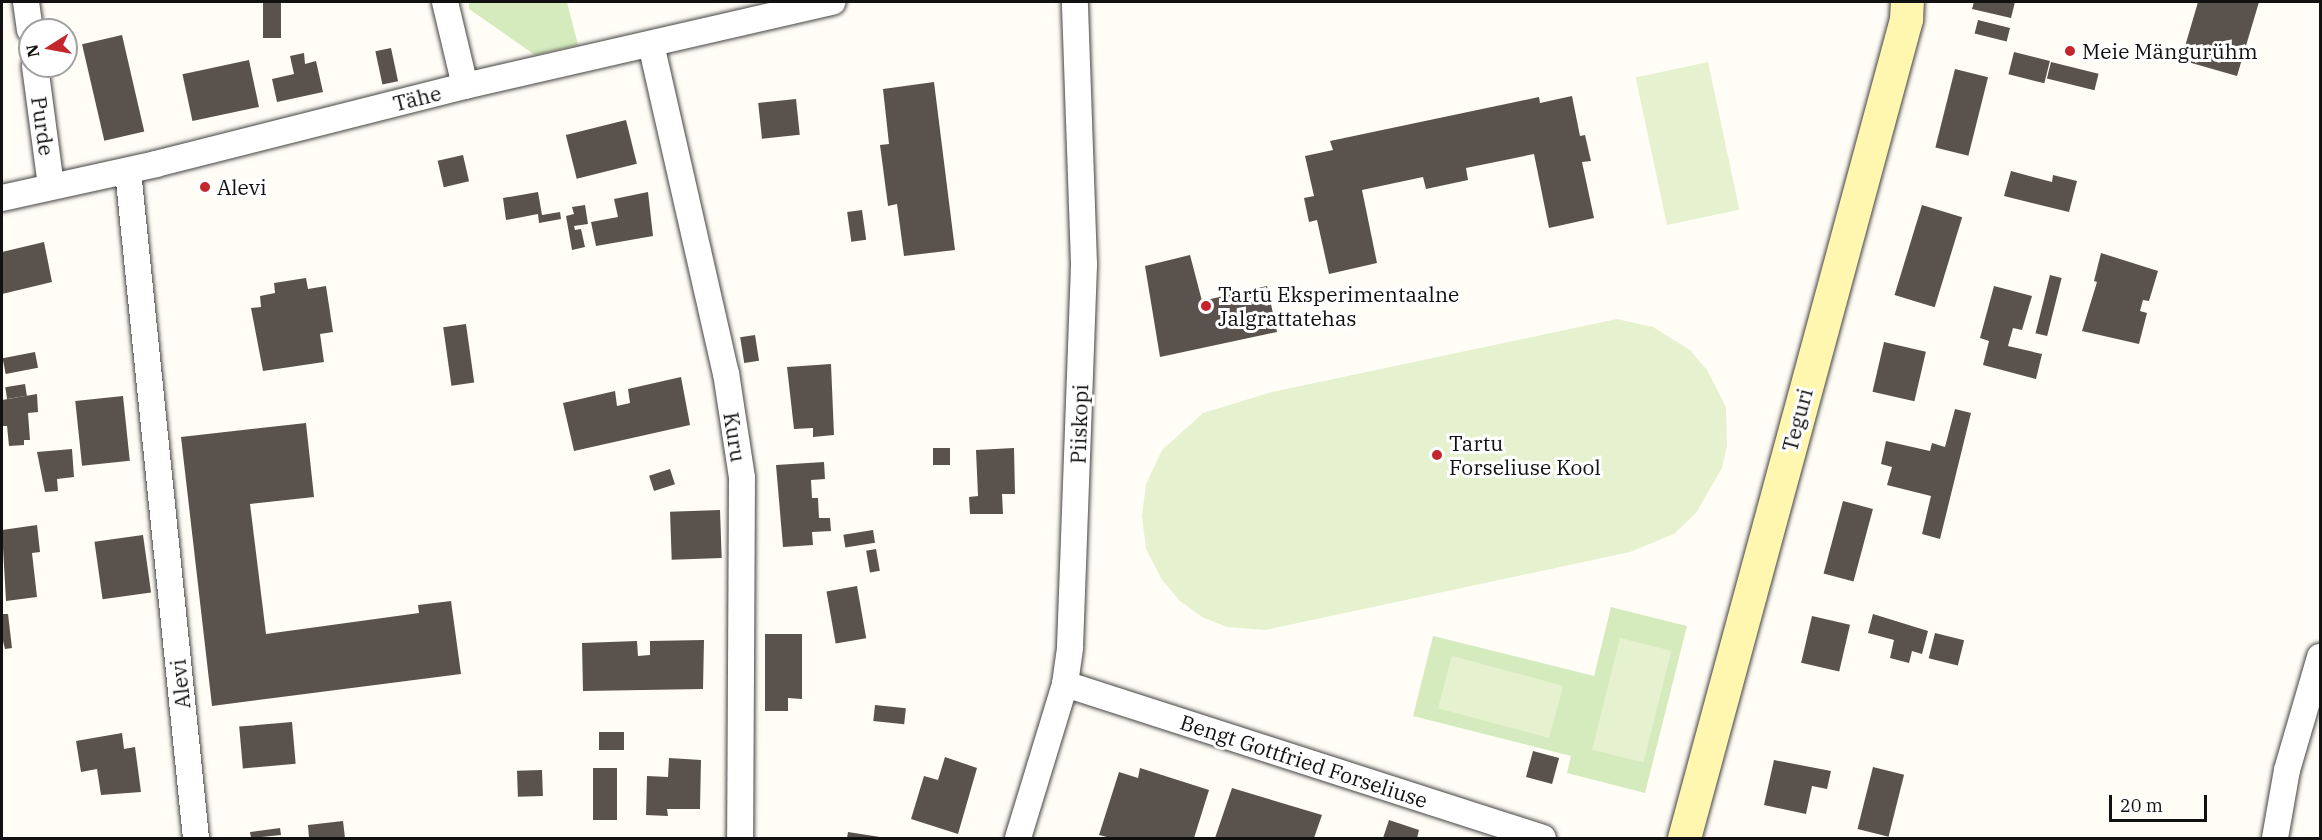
<!DOCTYPE html>
<meta charset="utf-8">
<style>
body{margin:0}
#map{position:relative;width:2322px;height:840px;overflow:hidden;background:#fffdf5;font-family:"IBM Plex Serif",serif}
div>[style]{position:absolute}
.green>*{inset:0;background:#d5ebbd}
.pitch>*{inset:0;background:#e6f2cf;transform-origin:0 0}
.building>*{inset:0;background:#5a524d;transform-origin:0 0}
.roads{filter:drop-shadow(0 0 2px #444) drop-shadow(0 0 2px #444)}
.street>*{height:26px;margin:-13px;padding:0 13px;transform-origin:13px;border-radius:13px;background:#fff}
.secondary>*{height:33px;margin:-16.5px;padding:0 16.5px;transform-origin:16.5px;border-radius:16.5px;background:#fff6b0}
.dots>*{width:16px;height:16px;translate:-50% -50%;box-sizing:border-box;border:3px solid #fff;border-radius:50%}
span{translate:-50% -50%;white-space:nowrap;text-align:center;line-height:1.15;-webkit-text-stroke:6px #fff;paint-order:stroke}
.poi-label{font-size:21px;color:#111}
.left{translate:0 -50%;text-align:left}
.street-label{font-size:21px;color:#111}
.frame{position:absolute;inset:0;border:3px solid #111;pointer-events:none}
.north{position:absolute;left:18px;top:18px;width:60px;height:60px;box-sizing:border-box;background:#fff;border:2px solid #a0a0a0;border-radius:50%;rotate:259deg;font-size:16px;font-weight:700;line-height:24px;text-align:center;color:#111}
.north::after{content:'';display:block;margin:auto;width:21px;height:27px;background:#c4262e;clip-path:polygon(50% 0,100% 100%,50% 72%,0 100%)}
.scale{position:absolute;left:2109px;top:795px;width:98px;height:27px;box-sizing:border-box;border:3px solid #111;border-top:0;padding-left:8px;font-size:18px;line-height:21px;white-space:nowrap;color:#111;-webkit-text-stroke:4px #fff;paint-order:stroke}
</style>
<div id="map">
<div class="green">
<div style="clip-path:polygon(469px 2px,567px 2px,578px 45px,535px 55px,469px 9px)"></div>
<div style="clip-path:polygon(1611px 607px,1687px 626px,1645px 793px,1567px 773px,1571px 756px,1413px 716px,1433px 636px,1594px 676px)"></div>
</div>
<div class="pitch">
<div style="left:1708px;top:62px;width:151px;height:74px;rotate:78deg"></div>
<div style="clip-path:polygon(1617px 319px,1653px 327px,1690px 350px,1707px 370px,1726px 407px,1727px 446px,1722px 468px,1696px 513px,1674px 534px,1630px 552px,1265px 630px,1227px 627px,1202px 617px,1180px 601px,1162px 580px,1146px 549px,1142px 516px,1146px 484px,1162px 450px,1203px 413px,1272px 392px)"></div>
<div style="left:1620px;top:638px;width:53px;height:115px;rotate:14deg"></div>
<div style="left:1452px;top:656px;width:115px;height:54px;rotate:15deg"></div>
</div>
<div class="building">
<div style="left:263px;top:2px;width:18px;height:36px"></div>
<div style="clip-path:polygon(1974px 2px,2015px 2px,2011px 18px,1972px 9px)"></div>
<div style="clip-path:polygon(2198px 2px,2259px 2px,2237px 76px,2181px 60px)"></div>
<div style="left:1978px;top:20px;width:33px;height:14px;rotate:14deg"></div>
<div style="left:122px;top:35px;width:99px;height:41px;rotate:77deg"></div>
<div style="left:391px;top:48px;width:34px;height:16px;rotate:78deg"></div>
<div style="left:2014px;top:52px;width:37px;height:23px;rotate:14deg"></div>
<div style="clip-path:polygon(304px 53px,305px 64px,316px 61px,323px 92px,277px 102px,272px 79px,294px 74px,290px 56px)"></div>
<div style="left:249px;top:60px;width:48px;height:68px;rotate:78deg"></div>
<div style="left:2051px;top:62px;width:49px;height:17px;rotate:14deg"></div>
<div style="left:1955px;top:69px;width:34px;height:81px;rotate:14deg"></div>
<div style="clip-path:polygon(934px 82px,955px 250px,904px 256px,897px 204px,888px 206px,880px 145px,889px 144px,883px 89px)"></div>
<div style="clip-path:polygon(1572px 96px,1580px 136px,1585px 135px,1591px 161px,1582px 162px,1594px 218px,1549px 228px,1534px 154px,1466px 168px,1468px 180px,1426px 189px,1423px 177px,1362px 190px,1377px 263px,1329px 274px,1317px 220px,1309px 222px,1304px 198px,1314px 196px,1305px 156px,1333px 150px,1330px 141px,1539px 97px,1540px 103px)"></div>
<div style="left:796px;top:99px;width:36px;height:38px;rotate:84deg"></div>
<div style="left:626px;top:120px;width:45px;height:62px;rotate:76deg"></div>
<div style="left:463px;top:155px;width:27px;height:26px;rotate:77deg"></div>
<div style="clip-path:polygon(2011px 171px,2052px 182px,2053px 175px,2077px 181px,2069px 212px,2004px 196px)"></div>
<div style="clip-path:polygon(538px 192px,542px 215px,560px 212px,561px 219px,539px 223px,538px 214px,506px 220px,503px 198px)"></div>
<div style="clip-path:polygon(648px 192px,653px 236px,596px 246px,591px 222px,618px 217px,614px 199px)"></div>
<div style="clip-path:polygon(585px 205px,588px 224px,574px 226px,575px 230px,581px 229px,585px 247px,572px 250px,566px 216px,574px 214px,572px 207px)"></div>
<div style="left:1922px;top:205px;width:42px;height:94px;rotate:17deg"></div>
<div style="left:862px;top:210px;width:30px;height:15px;rotate:82deg"></div>
<div style="clip-path:polygon(44px 242px,52px 282px,2px 294px,2px 252px)"></div>
<div style="clip-path:polygon(2101px 253px,2158px 271px,2149px 301px,2143px 300px,2140px 311px,2147px 313px,2139px 344px,2082px 331px,2097px 282px,2094px 281px)"></div>
<div style="clip-path:polygon(1190px 255px,1202px 301px,1267px 286px,1277px 332px,1160px 357px,1145px 266px)"></div>
<div style="left:2050px;top:275px;width:12px;height:60px;rotate:14deg"></div>
<div style="clip-path:polygon(306px 278px,308px 289px,326px 286px,333px 332px,320px 334px,324px 362px,263px 371px,251px 308px,261px 307px,260px 296px,275px 293px,274px 283px)"></div>
<div style="clip-path:polygon(1994px 286px,2032px 296px,2022px 330px,2013px 328px,2008px 346px,2042px 354px,2036px 379px,1983px 365px,1989px 341px,1980px 338px)"></div>
<div style="left:466px;top:324px;width:59px;height:23px;rotate:82deg"></div>
<div style="left:755px;top:335px;width:26px;height:15px;rotate:81deg"></div>
<div style="left:1884px;top:342px;width:43px;height:51px;rotate:13deg"></div>
<div style="left:35px;top:352px;width:16px;height:33px;rotate:79deg"></div>
<div style="clip-path:polygon(831px 364px,834px 435px,813px 437px,813px 428px,794px 429px,787px 367px)"></div>
<div style="clip-path:polygon(681px 377px,690px 425px,574px 451px,563px 403px,615px 391px,617px 406px,630px 403px,628px 389px)"></div>
<div style="left:25px;top:384px;width:12px;height:20px;rotate:81deg"></div>
<div style="clip-path:polygon(37px 394px,38px 412px,28px 413px,30px 440px,24px 440px,24px 445px,9px 446px,7px 426px,2px 426px,2px 400px)"></div>
<div style="left:123px;top:396px;width:65px;height:48px;rotate:84deg"></div>
<div style="clip-path:polygon(1955px 409px,1971px 413px,1940px 539px,1922px 534px,1931px 496px,1887px 485px,1892px 467px,1881px 464px,1886px 441px,1930px 451px,1932px 443px,1945px 447px)"></div>
<div style="clip-path:polygon(306px 423px,314px 497px,250px 504px,266px 634px,419px 613px,418px 605px,451px 601px,461px 674px,212px 706px,181px 437px)"></div>
<div style="left:933px;top:448px;width:17px;height:17px"></div>
<div style="clip-path:polygon(1014px 448px,1015px 494px,1002px 494px,1003px 514px,970px 514px,969px 497px,978px 496px,976px 450px)"></div>
<div style="clip-path:polygon(72px 449px,74px 477px,57px 479px,58px 491px,45px 492px,37px 452px)"></div>
<div style="clip-path:polygon(824px 462px,825px 479px,811px 480px,812px 498px,818px 498px,819px 518px,830px 518px,831px 531px,812px 532px,813px 545px,783px 547px,776px 465px)"></div>
<div style="left:670px;top:469px;width:16px;height:22px;rotate:72deg"></div>
<div style="left:1843px;top:501px;width:31px;height:75px;rotate:15deg"></div>
<div style="left:720px;top:510px;width:48px;height:50px;rotate:88deg"></div>
<div style="clip-path:polygon(37px 525px,40px 552px,32px 553px,37px 597px,6px 601px,2px 530px)"></div>
<div style="left:873px;top:530px;width:13px;height:30px;rotate:81deg"></div>
<div style="left:143px;top:535px;width:58px;height:49px;rotate:82deg"></div>
<div style="left:876px;top:549px;width:22px;height:10px;rotate:80deg"></div>
<div style="left:857px;top:586px;width:53px;height:31px;rotate:80deg"></div>
<div style="clip-path:polygon(2px 614px,8px 614px,12px 648px,5px 649px,2px 637px)"></div>
<div style="clip-path:polygon(1873px 614px,1928px 631px,1922px 654px,1912px 651px,1909px 663px,1890px 658px,1894px 640px,1868px 633px)"></div>
<div style="left:1812px;top:616px;width:39px;height:48px;rotate:13deg"></div>
<div style="left:1935px;top:633px;width:30px;height:26px;rotate:14deg"></div>
<div style="clip-path:polygon(765px 634px,802px 634px,802px 699px,788px 698px,788px 711px,765px 711px)"></div>
<div style="clip-path:polygon(704px 640px,703px 689px,583px 691px,582px 643px,637px 641px,638px 656px,650px 655px,650px 641px)"></div>
<div style="left:875px;top:705px;width:31px;height:16px;rotate:6deg"></div>
<div style="left:292px;top:722px;width:42px;height:53px;rotate:85deg"></div>
<div style="left:599px;top:732px;width:25px;height:18px"></div>
<div style="clip-path:polygon(122px 733px,124px 749px,135px 747px,141px 792px,101px 795px,97px 769px,81px 772px,76px 741px)"></div>
<div style="left:1533px;top:751px;width:27px;height:27px;rotate:15deg"></div>
<div style="clip-path:polygon(945px 757px,977px 768px,958px 834px,911px 819px,924px 776px,938px 780px)"></div>
<div style="clip-path:polygon(669px 758px,701px 760px,700px 809px,667px 809px,668px 816px,646px 815px,647px 776px,668px 777px)"></div>
<div style="clip-path:polygon(1774px 760px,1831px 771px,1827px 789px,1812px 786px,1806px 814px,1764px 805px)"></div>
<div style="left:1873px;top:767px;width:32px;height:64px;rotate:14deg"></div>
<div style="left:593px;top:768px;width:24px;height:52px"></div>
<div style="clip-path:polygon(1140px 768px,1209px 790px,1194px 838px,1111px 838px,1099px 835px,1119px 772px,1138px 778px)"></div>
<div style="left:542px;top:770px;width:26px;height:25px;rotate:88deg"></div>
<div style="clip-path:polygon(1232px 788px,1322px 815px,1314px 838px,1215px 838px)"></div>
<div style="clip-path:polygon(1389px 820px,1419px 830px,1417px 838px,1383px 838px)"></div>
<div style="clip-path:polygon(343px 821px,345px 838px,309px 838px,308px 825px)"></div>
<div style="clip-path:polygon(280px 828px,281px 835px,251px 838px,250px 832px)"></div>
<div style="clip-path:polygon(848px 832px,880px 837px,880px 838px,847px 838px)"></div>
</div>
<div class="roads">
<div class="street">
<div style="left:26px;top:2px;width:28px;rotate:82deg"></div>
<div style="left:445px;top:2px;width:86px;rotate:76.6deg"></div>
<div style="left:651px;top:44px;width:337px;rotate:77.2deg"></div>
<div style="left:726px;top:373px;width:106px;rotate:81.3deg"></div>
<div style="left:742px;top:478px;width:360px;rotate:90.3deg"></div>
<div style="left:35px;top:66px;width:121px;rotate:82.4deg"></div>
<div style="left:128px;top:171px;width:670px;rotate:84.18deg"></div>
<div style="left:2px;top:198px;width:158px;rotate:-12.4deg"></div>
<div style="left:156px;top:164px;width:319px;rotate:-14.2deg"></div>
<div style="left:465px;top:86px;width:377px;rotate:-12.9deg"></div>
<div style="left:1065px;top:684px;width:502px;rotate:17.86deg"></div>
<div style="left:1018px;top:838px;width:161px;rotate:-73deg"></div>
<div style="left:1065px;top:684px;width:37px;rotate:-82deg"></div>
<div style="left:1070px;top:647px;width:383px;rotate:-87.9deg"></div>
<div style="left:1084px;top:264px;width:262px;rotate:-92deg"></div>
<div style="left:2275px;top:838px;width:69px;rotate:-80deg"></div>
<div style="left:2287px;top:770px;width:118px;rotate:-73.7deg"></div>
</div>
<div class="secondary">
<div style="left:1684px;top:838px;width:849px;rotate:-74.83deg"></div>
<div style="left:1906px;top:19px;width:17px;rotate:-87deg"></div>
</div>
</div>
<div class="dots">
<div style="left:2070px;top:51px;background:#c4262e"></div>
<div style="left:205px;top:187px;background:#c4262e"></div>
<div style="left:1206px;top:306px;background:#c4262e"></div>
<div style="left:1437px;top:455px;background:#c4262e"></div>
</div>
<div class="poi-label">
<span class="left" style="left:2082px;top:51px">Meie Mängurühm</span>
<span class="left" style="left:217px;top:187px">Alevi</span>
<span class="left" style="left:1218px;top:306px">Tartu Eksperimentaalne<br>Jalgrattatehas</span>
<span class="left" style="left:1449px;top:455px">Tartu<br>Forseliuse Kool</span>
</div>
<div class="street-label">
<span style="left:417px;top:98px;rotate:-14deg">Tähe</span>
<span style="left:43px;top:126px;rotate:82deg">Purde</span>
<span style="left:1797px;top:420px;rotate:-75deg">Teguri</span>
<span style="left:1079px;top:424px;rotate:-88deg">Piiskopi</span>
<span style="left:735px;top:437px;rotate:81deg">Kuru</span>
<span style="left:180px;top:684px;rotate:-96deg">Alevi</span>
<span style="left:1304px;top:761px;rotate:18deg">Bengt Gottfried Forseliuse</span>
</div>
<div class="frame"></div>
<div class="north">N</div>
<div class="scale">20 m</div>
</div>
